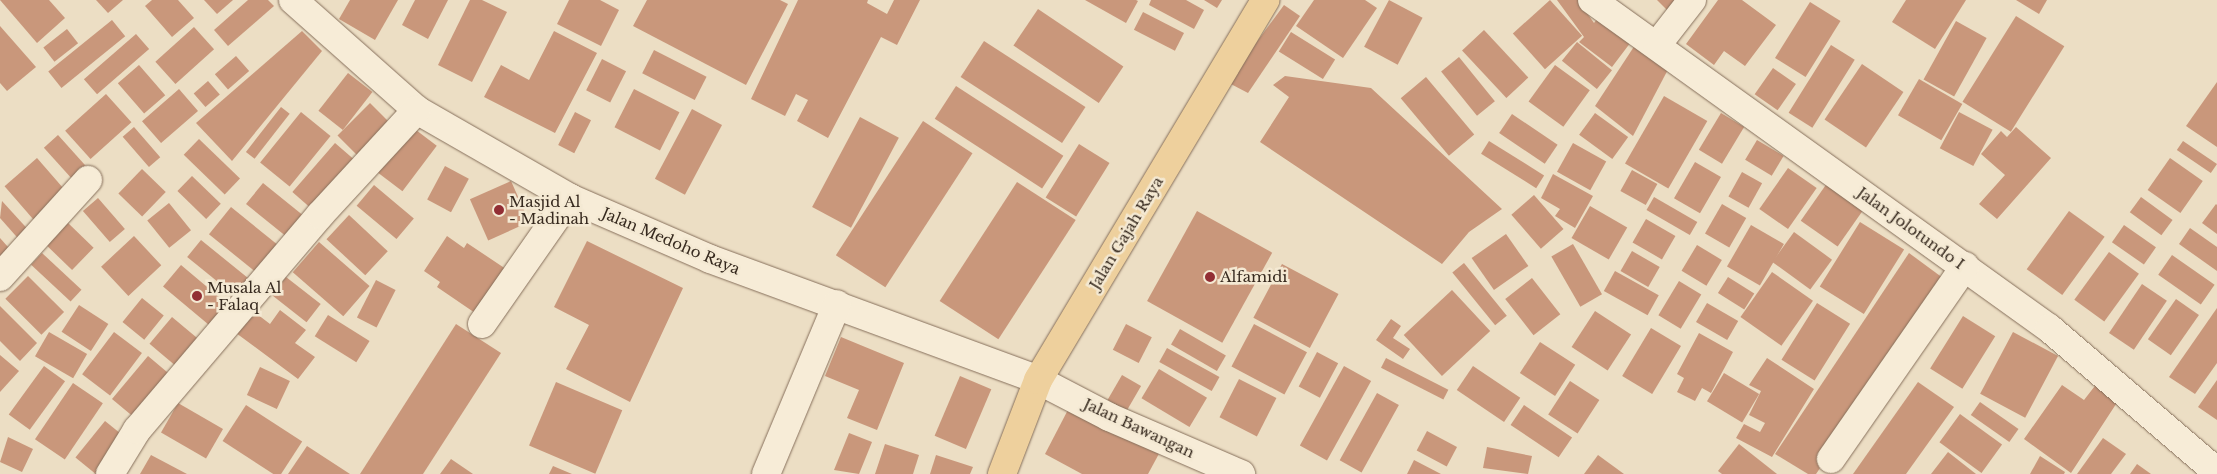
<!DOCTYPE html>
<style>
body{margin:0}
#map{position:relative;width:2217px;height:474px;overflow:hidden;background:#ecdec4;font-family:"Libre Baskerville",serif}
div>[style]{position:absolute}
.building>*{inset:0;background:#c9977b;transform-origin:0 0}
.roads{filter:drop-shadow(0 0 1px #866f5b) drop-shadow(0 0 1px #866f5b)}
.minor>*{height:28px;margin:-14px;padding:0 14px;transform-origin:14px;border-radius:14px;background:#f7ecd7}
.major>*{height:28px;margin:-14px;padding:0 14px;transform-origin:14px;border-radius:14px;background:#eed09d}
.dots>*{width:14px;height:14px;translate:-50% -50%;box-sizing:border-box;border:2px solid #f4e9d3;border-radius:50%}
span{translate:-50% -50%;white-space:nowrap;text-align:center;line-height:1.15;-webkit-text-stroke:5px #f4e9d3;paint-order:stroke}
.poi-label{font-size:15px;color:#36291e}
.left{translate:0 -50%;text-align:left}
.street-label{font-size:15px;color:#36291e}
</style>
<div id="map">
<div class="building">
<div style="clip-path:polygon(0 0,49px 0,65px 18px,37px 43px)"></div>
<div style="clip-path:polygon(96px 0,123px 0,108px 13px)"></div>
<div style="clip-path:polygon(152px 0,178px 0,194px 18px,172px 37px,145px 6px)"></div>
<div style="clip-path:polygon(204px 0,233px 0,217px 14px)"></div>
<div style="clip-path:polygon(248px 0,268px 0,274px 6px,228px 46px,214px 30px)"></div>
<div style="clip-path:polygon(350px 0,398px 0,375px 40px,339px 19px)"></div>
<div style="clip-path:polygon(415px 0,448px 0,428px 39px,402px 25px)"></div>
<div style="clip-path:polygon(470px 0,482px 0,507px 12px,472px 82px,438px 65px)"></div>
<div style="clip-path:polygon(569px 0,600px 0,619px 10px,601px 46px,557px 24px)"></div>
<div style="clip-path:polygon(647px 0,780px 0,788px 4px,746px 85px,633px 26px)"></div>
<div style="clip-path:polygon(798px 0,868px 0,867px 3px,887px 14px,894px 0,920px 0,897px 45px,881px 37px,828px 138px,797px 121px,808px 100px,796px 94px,785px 116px,751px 99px)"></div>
<div style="clip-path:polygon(1085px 0,1136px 0,1138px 1px,1126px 23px)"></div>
<div style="clip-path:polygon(1151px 0,1186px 0,1204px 10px,1194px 29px,1149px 5px)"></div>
<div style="clip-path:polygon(1204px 0,1222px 0,1217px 8px)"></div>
<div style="clip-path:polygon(1314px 0,1365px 0,1377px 8px,1343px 58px,1296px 26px)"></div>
<div style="left:1389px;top:0;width:38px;height:53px;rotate:28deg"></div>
<div style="left:1550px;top:0;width:48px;height:50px;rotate:48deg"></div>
<div style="clip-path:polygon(1557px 0,1578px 0,1594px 23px,1604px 10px,1637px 34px,1612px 67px,1579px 42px,1584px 37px)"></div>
<div style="clip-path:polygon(1657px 0,1683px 0,1671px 14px)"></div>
<div style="clip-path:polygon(1718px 0,1742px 0,1776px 25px,1745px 66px,1724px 51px,1714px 65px,1686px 44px)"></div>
<div style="clip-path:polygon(1906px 0,1966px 0,1935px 49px,1892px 22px)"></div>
<div style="clip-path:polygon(2016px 0,2047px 0,2039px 14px)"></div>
<div style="left:1810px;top:2px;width:36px;height:66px;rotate:32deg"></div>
<div style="clip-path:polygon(1284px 5px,1300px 16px,1248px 93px,1227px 82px)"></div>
<div style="left:1038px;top:9px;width:103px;height:44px;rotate:34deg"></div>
<div style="left:1143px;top:12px;width:46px;height:20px;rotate:27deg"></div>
<div style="left:2016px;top:16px;width:57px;height:101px;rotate:32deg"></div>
<div style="left:112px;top:20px;width:21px;height:82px;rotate:51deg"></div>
<div style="left:1956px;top:21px;width:35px;height:67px;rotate:29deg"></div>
<div style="clip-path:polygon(0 26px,36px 67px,7px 91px,0 83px)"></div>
<div style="left:194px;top:27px;width:30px;height:52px;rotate:48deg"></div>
<div style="left:67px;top:29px;width:18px;height:30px;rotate:52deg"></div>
<div style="left:1484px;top:30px;width:65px;height:30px;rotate:47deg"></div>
<div style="clip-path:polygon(302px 31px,322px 51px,232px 161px,196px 123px)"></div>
<div style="clip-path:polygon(554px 31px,597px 53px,555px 133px,484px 97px,501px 65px,529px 80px)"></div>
<div style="left:1291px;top:32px;width:52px;height:23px;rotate:32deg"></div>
<div style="left:136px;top:34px;width:20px;height:69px;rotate:49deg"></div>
<div style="clip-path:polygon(1639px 39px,1673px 60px,1633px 136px,1595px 106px)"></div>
<div style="left:984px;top:41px;width:121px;height:43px;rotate:33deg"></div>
<div style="left:1577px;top:42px;width:45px;height:24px;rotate:39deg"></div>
<div style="left:1831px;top:45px;width:28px;height:80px;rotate:32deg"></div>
<div style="left:654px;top:50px;width:59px;height:26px;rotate:27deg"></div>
<div style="left:236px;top:56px;width:20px;height:28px;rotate:49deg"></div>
<div style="left:1459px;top:57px;width:57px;height:23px;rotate:51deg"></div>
<div style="left:602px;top:59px;width:27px;height:35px;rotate:27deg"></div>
<div style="left:1862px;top:64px;width:50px;height:67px;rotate:34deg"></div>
<div style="left:139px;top:65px;width:40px;height:28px;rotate:49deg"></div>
<div style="left:1555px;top:65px;width:43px;height:45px;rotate:36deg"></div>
<div style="left:1773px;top:68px;width:28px;height:32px;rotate:35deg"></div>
<div style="left:348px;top:73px;width:31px;height:48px;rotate:38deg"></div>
<div style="clip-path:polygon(1285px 76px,1371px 88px,1502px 209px,1469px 232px,1442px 264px,1260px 142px,1289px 97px,1273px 85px)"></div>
<div style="left:1426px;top:77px;width:75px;height:33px;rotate:50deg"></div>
<div style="left:1919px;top:79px;width:50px;height:42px;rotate:30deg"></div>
<div style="left:208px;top:81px;width:18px;height:19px;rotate:49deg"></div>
<div style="clip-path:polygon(2217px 82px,2217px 147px,2186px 126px)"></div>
<div style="left:956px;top:86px;width:128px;height:39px;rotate:33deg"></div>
<div style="left:179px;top:89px;width:29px;height:49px;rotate:49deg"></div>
<div style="left:634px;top:89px;width:51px;height:43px;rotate:27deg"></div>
<div style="left:106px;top:94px;width:38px;height:55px;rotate:48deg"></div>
<div style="left:1664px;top:96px;width:50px;height:78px;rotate:30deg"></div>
<div style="left:370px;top:103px;width:30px;height:46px;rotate:45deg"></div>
<div style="left:281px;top:107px;width:11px;height:57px;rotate:38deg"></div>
<div style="left:692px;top:109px;width:34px;height:79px;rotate:28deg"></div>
<div style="left:301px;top:112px;width:38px;height:65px;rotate:39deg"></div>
<div style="left:575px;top:112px;width:18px;height:37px;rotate:27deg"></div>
<div style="left:1959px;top:112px;width:38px;height:41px;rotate:28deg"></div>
<div style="left:1595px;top:113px;width:41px;height:27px;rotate:36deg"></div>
<div style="left:1721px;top:113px;width:27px;height:43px;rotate:31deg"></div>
<div style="left:1512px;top:114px;width:55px;height:23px;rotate:34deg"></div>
<div style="left:860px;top:117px;width:44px;height:102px;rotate:28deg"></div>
<div style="left:923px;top:121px;width:59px;height:160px;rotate:33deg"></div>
<div style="left:134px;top:127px;width:40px;height:15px;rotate:49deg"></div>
<div style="left:412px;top:127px;width:31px;height:57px;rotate:37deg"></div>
<div style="clip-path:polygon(2016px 127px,2051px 158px,1997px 219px,1979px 204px,2005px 175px,1981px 154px,2001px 131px,2007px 137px)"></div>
<div style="left:58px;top:135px;width:51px;height:19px;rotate:48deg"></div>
<div style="left:199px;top:139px;width:57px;height:22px;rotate:44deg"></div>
<div style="left:1757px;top:140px;width:31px;height:23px;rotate:31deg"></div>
<div style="left:1489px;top:141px;width:65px;height:15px;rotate:32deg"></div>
<div style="left:2183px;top:141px;width:41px;height:11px;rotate:34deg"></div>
<div style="left:335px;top:143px;width:28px;height:65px;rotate:41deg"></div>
<div style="left:1573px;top:143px;width:38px;height:33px;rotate:29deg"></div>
<div style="left:1079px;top:144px;width:36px;height:63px;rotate:32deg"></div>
<div style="left:37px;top:158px;width:49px;height:43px;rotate:49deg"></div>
<div style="left:2170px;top:158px;width:40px;height:39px;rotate:35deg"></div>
<div style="left:1695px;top:162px;width:30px;height:42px;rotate:30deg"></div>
<div style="left:445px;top:166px;width:27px;height:38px;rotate:28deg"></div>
<div style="left:1788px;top:168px;width:35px;height:50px;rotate:35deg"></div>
<div style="left:142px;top:169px;width:33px;height:34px;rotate:44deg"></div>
<div style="left:1632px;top:170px;width:29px;height:24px;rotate:29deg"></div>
<div style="left:1742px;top:172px;width:23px;height:28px;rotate:29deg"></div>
<div style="clip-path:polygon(1553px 174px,1593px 196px,1575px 228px,1555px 216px,1560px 209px,1541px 198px)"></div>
<div style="left:192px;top:176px;width:40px;height:21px;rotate:44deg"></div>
<div style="left:1830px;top:179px;width:45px;height:51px;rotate:35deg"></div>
<div style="left:511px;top:181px;width:45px;height:45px;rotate:66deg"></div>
<div style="left:1017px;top:182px;width:70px;height:142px;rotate:33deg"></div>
<div style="left:263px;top:183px;width:57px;height:27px;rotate:39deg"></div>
<div style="left:374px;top:185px;width:52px;height:27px;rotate:40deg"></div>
<div style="left:1534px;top:195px;width:45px;height:30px;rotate:49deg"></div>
<div style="left:1654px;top:197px;width:50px;height:15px;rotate:30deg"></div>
<div style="left:2141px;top:197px;width:39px;height:19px;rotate:36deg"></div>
<div style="left:98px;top:198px;width:41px;height:20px;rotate:49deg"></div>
<div style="clip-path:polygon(2px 201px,33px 235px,23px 244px,0 218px)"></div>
<div style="left:169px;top:203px;width:35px;height:28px;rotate:51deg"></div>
<div style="left:1722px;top:204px;width:28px;height:34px;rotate:30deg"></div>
<div style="clip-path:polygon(2216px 204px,2217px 205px,2217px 234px,2202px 223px)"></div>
<div style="left:1590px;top:206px;width:43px;height:37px;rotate:30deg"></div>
<div style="left:231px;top:207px;width:66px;height:35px;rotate:39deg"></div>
<div style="left:1197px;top:211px;width:86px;height:103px;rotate:29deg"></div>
<div style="left:2069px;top:211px;width:44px;height:72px;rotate:36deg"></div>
<div style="left:349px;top:215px;width:53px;height:33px;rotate:43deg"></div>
<div style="left:1646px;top:219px;width:34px;height:27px;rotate:30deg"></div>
<div style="left:67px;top:222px;width:37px;height:31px;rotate:44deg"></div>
<div style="left:1860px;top:222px;width:52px;height:76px;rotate:32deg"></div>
<div style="left:1751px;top:225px;width:38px;height:48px;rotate:30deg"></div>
<div style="left:2124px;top:225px;width:39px;height:21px;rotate:35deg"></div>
<div style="clip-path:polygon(2190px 228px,2217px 247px,2217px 271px,2179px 244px)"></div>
<div style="left:1794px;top:232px;width:47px;height:37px;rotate:36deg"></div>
<div style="left:1506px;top:234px;width:39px;height:42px;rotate:55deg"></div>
<div style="left:134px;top:236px;width:40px;height:45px;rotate:47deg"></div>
<div style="clip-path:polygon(447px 236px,464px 248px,467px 243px,512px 273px,481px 317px,437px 287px,440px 282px,424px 271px)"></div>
<div style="clip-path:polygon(0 238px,16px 256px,0 271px)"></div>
<div style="left:201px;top:240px;width:62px;height:22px;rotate:39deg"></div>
<div style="clip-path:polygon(587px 241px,683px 288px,630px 402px,566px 369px,589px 325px,554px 307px)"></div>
<div style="left:319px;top:242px;width:67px;height:40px;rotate:41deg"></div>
<div style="left:1573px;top:244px;width:58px;height:25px;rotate:60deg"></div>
<div style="left:1697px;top:245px;width:29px;height:30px;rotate:31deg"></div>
<div style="left:1632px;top:251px;width:32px;height:23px;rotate:30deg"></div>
<div style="left:2109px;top:252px;width:37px;height:59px;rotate:36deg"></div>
<div style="left:42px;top:253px;width:54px;height:16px;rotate:43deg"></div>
<div style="clip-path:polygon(1909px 253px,1947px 281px,1816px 474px,1808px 474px,1775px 454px)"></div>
<div style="left:2172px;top:255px;width:52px;height:24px;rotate:35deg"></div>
<div style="left:1464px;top:263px;width:68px;height:15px;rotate:51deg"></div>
<div style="left:1282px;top:264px;width:64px;height:61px;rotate:28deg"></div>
<div style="left:181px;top:265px;width:64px;height:28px;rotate:40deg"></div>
<div style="left:1615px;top:271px;width:50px;height:23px;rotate:29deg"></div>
<div style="left:1772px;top:272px;width:50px;height:55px;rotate:35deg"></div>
<div style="left:28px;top:276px;width:51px;height:32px;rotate:45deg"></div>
<div style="left:286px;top:277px;width:44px;height:23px;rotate:38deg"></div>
<div style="left:1728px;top:277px;width:31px;height:19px;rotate:32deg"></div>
<div style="left:1532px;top:278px;width:46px;height:34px;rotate:52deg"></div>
<div style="left:376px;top:280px;width:22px;height:42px;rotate:27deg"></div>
<div style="left:1679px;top:281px;width:26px;height:40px;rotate:31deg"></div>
<div style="left:2142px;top:284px;width:30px;height:59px;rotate:34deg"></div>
<div style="left:1452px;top:290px;width:56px;height:66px;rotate:47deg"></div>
<div style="left:142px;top:298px;width:28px;height:31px;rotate:39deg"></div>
<div style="left:2176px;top:299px;width:28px;height:49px;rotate:35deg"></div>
<div style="left:1707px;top:303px;width:36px;height:22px;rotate:30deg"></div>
<div style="left:1817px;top:303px;width:39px;height:67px;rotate:32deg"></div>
<div style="left:79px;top:305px;width:35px;height:32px;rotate:33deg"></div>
<div style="clip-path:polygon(0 306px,37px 343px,20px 361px,0 341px)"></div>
<div style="clip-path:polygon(2217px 308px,2217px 363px,2195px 394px,2169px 377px)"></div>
<div style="clip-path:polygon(280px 310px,306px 330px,295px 343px,315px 357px,298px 379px,236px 333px,253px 311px,270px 324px)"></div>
<div style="left:1595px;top:311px;width:43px;height:43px;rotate:33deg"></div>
<div style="left:328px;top:315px;width:49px;height:25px;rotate:32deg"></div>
<div style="left:1963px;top:316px;width:38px;height:62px;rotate:32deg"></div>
<div style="left:172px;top:317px;width:34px;height:35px;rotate:40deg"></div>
<div style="clip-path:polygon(1391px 319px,1401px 326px,1393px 338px,1410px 349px,1403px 359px,1376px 340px)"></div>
<div style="clip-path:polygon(456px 324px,501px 353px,423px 474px,360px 474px)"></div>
<div style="left:1126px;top:324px;width:29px;height:29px;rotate:27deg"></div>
<div style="left:1254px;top:324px;width:60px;height:48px;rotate:28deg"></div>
<div style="left:1651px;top:328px;width:35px;height:56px;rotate:31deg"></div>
<div style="left:1180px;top:329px;width:53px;height:18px;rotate:30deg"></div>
<div style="left:49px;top:332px;width:44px;height:28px;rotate:30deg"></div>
<div style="left:114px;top:332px;width:35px;height:53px;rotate:37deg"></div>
<div style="left:2013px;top:332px;width:51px;height:70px;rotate:28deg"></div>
<div style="clip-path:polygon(1699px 333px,1733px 352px,1711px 393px,1702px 388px,1695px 401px,1677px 392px,1684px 378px,1677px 374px)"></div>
<div style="clip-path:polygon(841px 337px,904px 363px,877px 430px,847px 418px,859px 390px,825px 376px)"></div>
<div style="left:1540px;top:342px;width:42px;height:37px;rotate:33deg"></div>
<div style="left:1167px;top:348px;width:60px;height:16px;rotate:29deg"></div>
<div style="left:1317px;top:352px;width:24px;height:39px;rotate:28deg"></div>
<div style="clip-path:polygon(0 355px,19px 371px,0 392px)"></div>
<div style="left:148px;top:356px;width:31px;height:56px;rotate:40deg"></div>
<div style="left:1386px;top:358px;width:70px;height:11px;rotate:27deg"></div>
<div style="clip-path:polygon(1767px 358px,1814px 389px,1772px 457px,1736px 438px,1744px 424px,1760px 432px,1765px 423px,1749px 415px,1761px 391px,1749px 385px)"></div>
<div style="left:44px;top:366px;width:26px;height:60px;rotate:36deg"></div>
<div style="left:1344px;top:366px;width:31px;height:91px;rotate:29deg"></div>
<div style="left:1473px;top:366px;width:57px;height:29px;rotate:34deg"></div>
<div style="left:260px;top:367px;width:33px;height:31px;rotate:25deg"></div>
<div style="left:1159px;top:369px;width:56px;height:34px;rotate:31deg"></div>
<div style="left:1724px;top:373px;width:41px;height:33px;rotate:31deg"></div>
<div style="left:1122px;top:375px;width:22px;height:29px;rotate:30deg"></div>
<div style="left:960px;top:376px;width:34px;height:65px;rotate:23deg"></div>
<div style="left:1239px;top:379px;width:42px;height:43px;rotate:27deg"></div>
<div style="clip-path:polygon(2217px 380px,2217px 420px,2198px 407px)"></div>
<div style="left:1570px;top:381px;width:35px;height:40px;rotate:33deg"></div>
<div style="left:556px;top:382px;width:72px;height:69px;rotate:23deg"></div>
<div style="clip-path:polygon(1918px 382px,1954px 407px,1906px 474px,1853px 474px)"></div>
<div style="clip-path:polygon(2098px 382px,2120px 398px,2071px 473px,2024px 439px,2062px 385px,2084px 400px)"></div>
<div style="left:73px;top:383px;width:36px;height:68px;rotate:34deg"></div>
<div style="left:1377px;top:393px;width:25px;height:77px;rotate:29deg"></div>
<div style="left:1980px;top:402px;width:47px;height:16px;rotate:35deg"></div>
<div style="left:178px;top:403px;width:52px;height:34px;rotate:30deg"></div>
<div style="clip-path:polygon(1071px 404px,1161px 450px,1148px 474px,1082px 474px,1045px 454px)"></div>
<div style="left:246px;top:405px;width:67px;height:43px;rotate:33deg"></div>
<div style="left:1524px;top:405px;width:58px;height:24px;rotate:34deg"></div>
<div style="left:1960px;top:414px;width:52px;height:35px;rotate:36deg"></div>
<div style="left:105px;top:421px;width:28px;height:47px;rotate:39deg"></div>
<div style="left:1427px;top:431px;width:34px;height:22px;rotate:28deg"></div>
<div style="clip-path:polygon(849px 433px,872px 442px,859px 474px,834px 470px)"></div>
<div style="clip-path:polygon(8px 437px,33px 449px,22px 472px,0 462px)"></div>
<div style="clip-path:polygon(2103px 438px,2126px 454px,2111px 474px,2077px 474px)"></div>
<div style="clip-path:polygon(885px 444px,919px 455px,913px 474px,875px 474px)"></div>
<div style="clip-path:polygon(1739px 444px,1777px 474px,1722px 474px,1718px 471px)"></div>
<div style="clip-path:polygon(307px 446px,350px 474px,288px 474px)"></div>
<div style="clip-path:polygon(1487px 447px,1532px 456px,1528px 474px,1483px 468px)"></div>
<div style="clip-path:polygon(1948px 452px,1976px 474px,1931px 474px)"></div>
<div style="clip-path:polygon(151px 455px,187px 474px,140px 474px)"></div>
<div style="clip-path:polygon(936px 455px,973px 467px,970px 474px,930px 474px)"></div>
<div style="clip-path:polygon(1598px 455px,1624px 474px,1584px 474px)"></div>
<div style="clip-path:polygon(2040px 456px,2065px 472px,2064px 474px,2030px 474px)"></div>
<div style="clip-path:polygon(451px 459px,473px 474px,440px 474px)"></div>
<div style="clip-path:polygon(1414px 460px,1441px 474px,1407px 474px)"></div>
<div style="clip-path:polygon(2137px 464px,2151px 474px,2130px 474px)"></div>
<div style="clip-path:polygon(553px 466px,572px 474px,549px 474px)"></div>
</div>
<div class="roads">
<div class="minor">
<div style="left:293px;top:0;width:166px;rotate:41.6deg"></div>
<div style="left:417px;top:110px;width:177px;rotate:29.9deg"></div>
<div style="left:570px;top:198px;width:153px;rotate:23.5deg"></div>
<div style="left:710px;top:259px;width:350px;rotate:20.2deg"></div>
<div style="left:1038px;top:380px;width:80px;rotate:27.5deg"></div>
<div style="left:1109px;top:417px;width:144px;rotate:23.4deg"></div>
<div style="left:1592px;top:0;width:563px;rotate:35.67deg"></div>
<div style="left:2049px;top:328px;width:221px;rotate:40.6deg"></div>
<div style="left:1657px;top:45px;width:57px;rotate:-52.1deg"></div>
<div style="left:0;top:277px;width:131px;rotate:-47.8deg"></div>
<div style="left:482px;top:324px;width:154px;rotate:-55.1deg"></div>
<div style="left:1831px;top:459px;width:235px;rotate:-55.2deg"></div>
<div style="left:110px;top:474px;width:52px;rotate:-58.5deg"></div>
<div style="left:137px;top:430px;width:282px;rotate:-49.6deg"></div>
<div style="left:320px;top:215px;width:143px;rotate:-47.3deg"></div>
<div style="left:766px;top:474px;width:184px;rotate:-67.3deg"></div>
</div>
<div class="major">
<div style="left:1002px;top:474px;width:101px;rotate:-69deg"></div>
<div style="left:1038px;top:380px;width:443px;rotate:-59.1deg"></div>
</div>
</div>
<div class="dots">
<div style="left:499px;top:210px;background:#922e34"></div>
<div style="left:1210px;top:277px;background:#922e34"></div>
<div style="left:197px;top:296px;background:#922e34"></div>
</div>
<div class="poi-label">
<span class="left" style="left:509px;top:210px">Masjid Al<br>- Madinah</span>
<span class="left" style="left:1220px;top:277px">Alfamidi</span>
<span class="left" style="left:207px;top:296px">Musala Al<br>- Falaq</span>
</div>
<div class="street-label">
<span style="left:1911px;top:228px;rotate:36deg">Jalan Jolotundo I</span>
<span style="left:1126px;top:233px;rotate:-59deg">Jalan Gajah Raya</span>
<span style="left:671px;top:241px;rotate:23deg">Jalan Medoho Raya</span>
<span style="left:1139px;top:428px;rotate:25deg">Jalan Bawangan</span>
</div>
</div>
